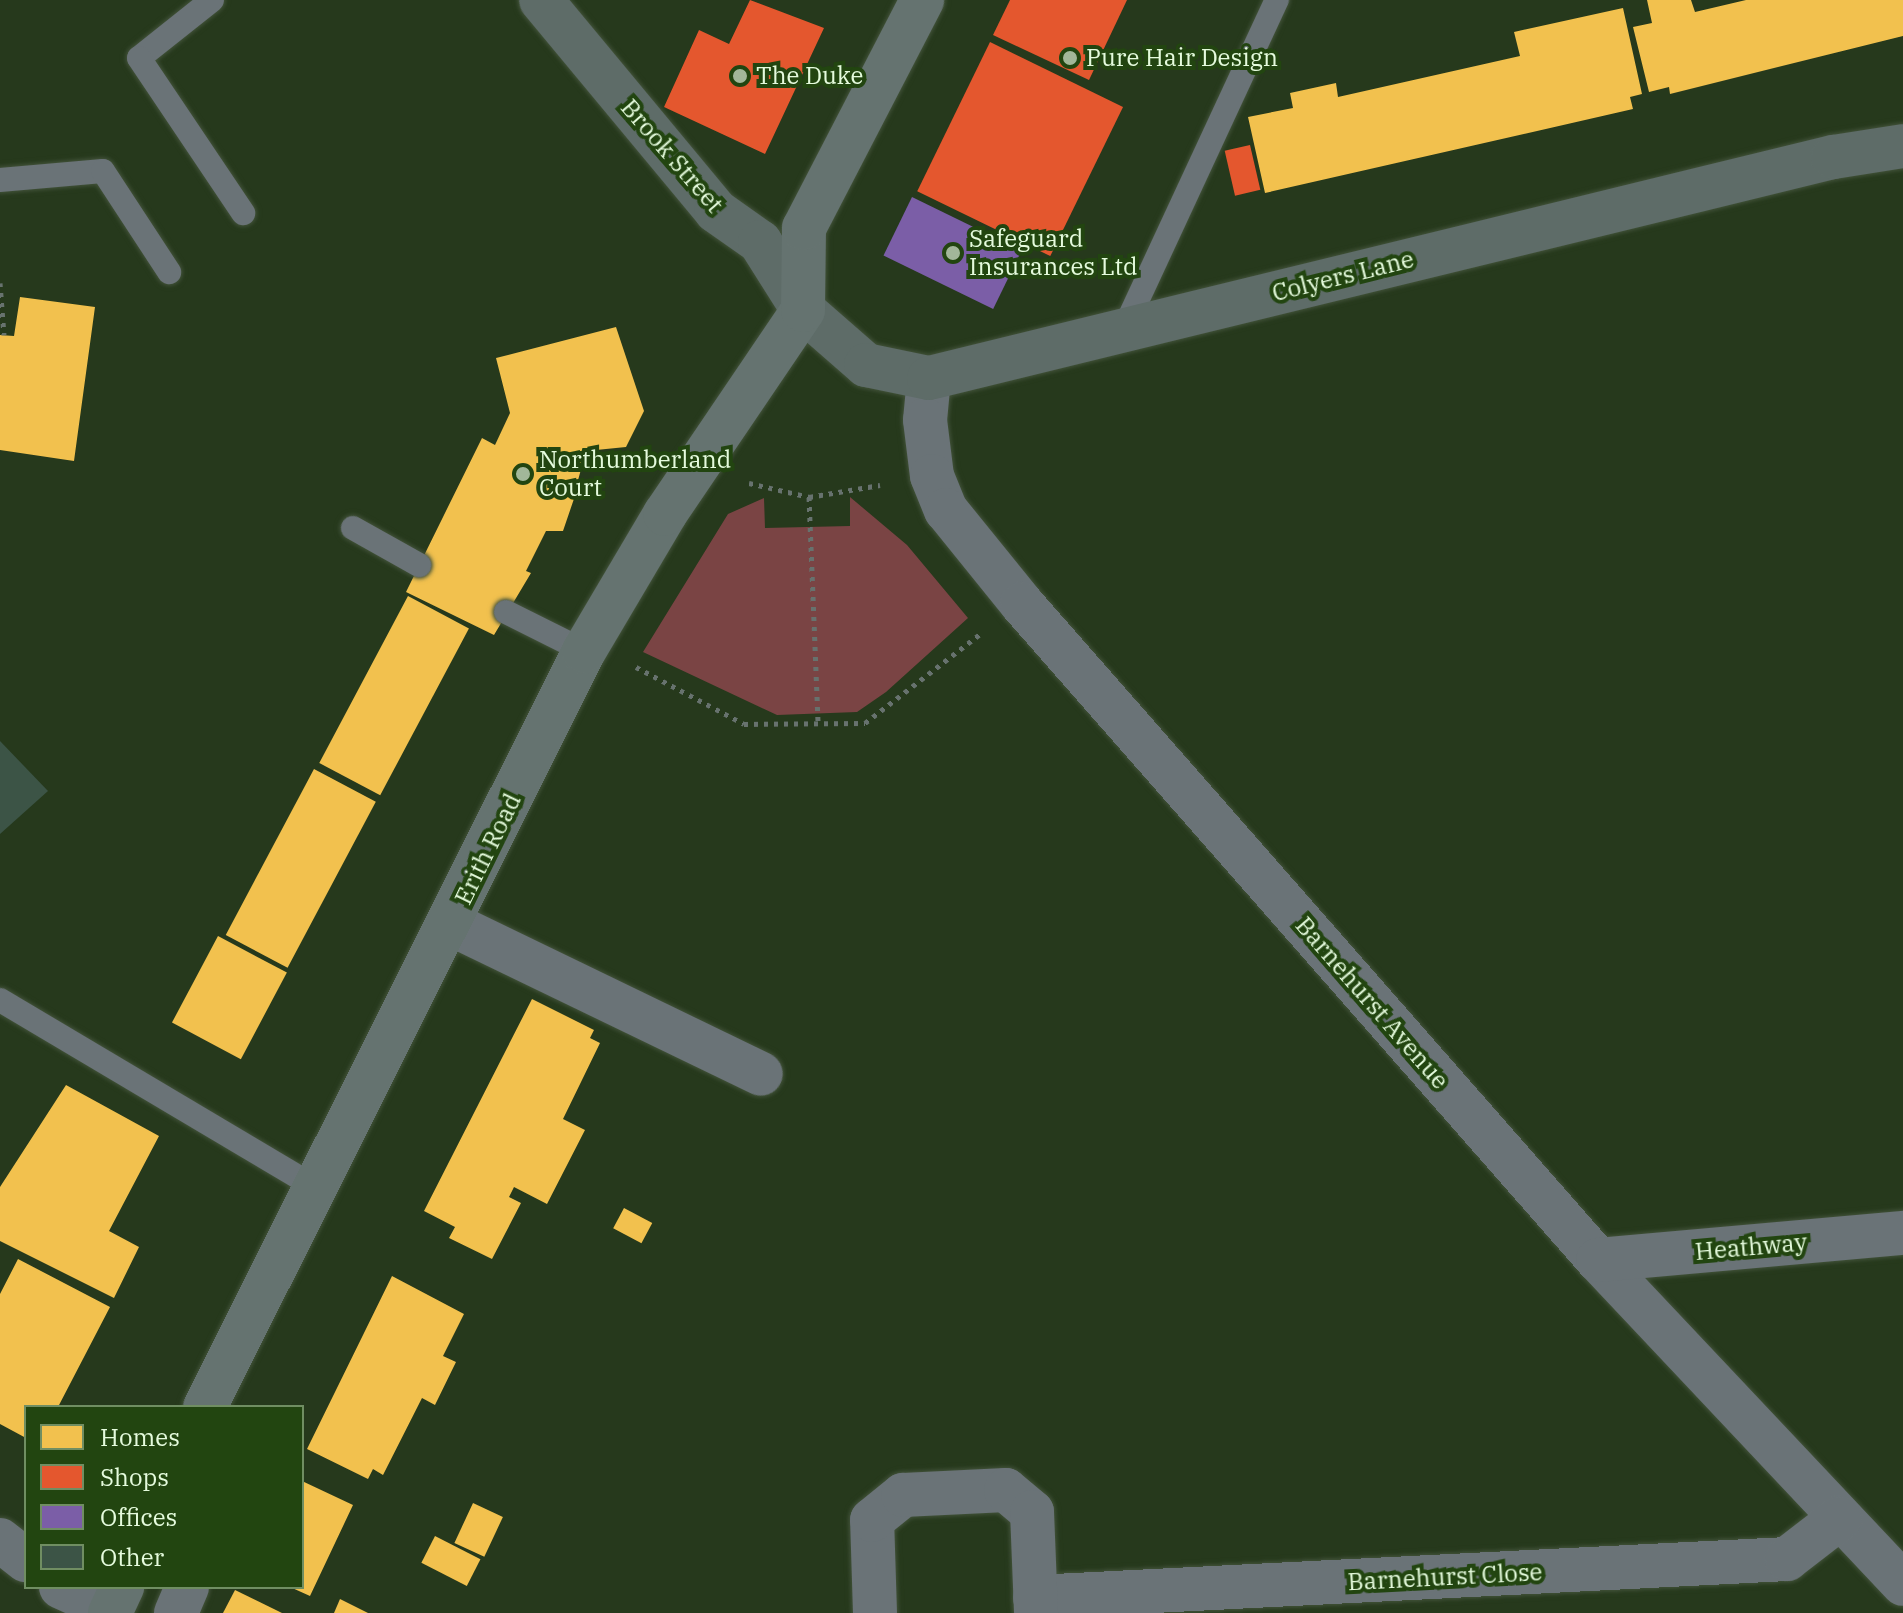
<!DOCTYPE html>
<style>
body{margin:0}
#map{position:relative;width:1903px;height:1613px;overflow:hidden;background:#26391c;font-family:"IBM Plex Serif",serif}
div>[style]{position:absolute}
.green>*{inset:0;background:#7a4444}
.homes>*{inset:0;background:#f2c14e;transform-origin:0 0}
.shops>*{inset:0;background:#e4572e;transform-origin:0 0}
.offices>*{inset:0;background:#7b5ea7;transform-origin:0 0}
.building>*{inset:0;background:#3c5446}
.path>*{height:5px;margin-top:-2.5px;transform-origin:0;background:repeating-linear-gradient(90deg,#67726e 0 4px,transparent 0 10px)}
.roads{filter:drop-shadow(0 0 2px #42523a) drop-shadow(0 0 2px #42523a)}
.lane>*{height:24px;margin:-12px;padding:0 12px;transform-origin:12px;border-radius:12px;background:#6a7377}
.street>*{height:44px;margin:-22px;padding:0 22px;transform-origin:22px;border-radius:22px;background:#6a7377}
.secondary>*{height:44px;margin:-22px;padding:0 22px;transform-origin:22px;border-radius:22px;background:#5e6c68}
.primary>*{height:44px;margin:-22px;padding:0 22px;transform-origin:22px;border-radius:22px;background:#657370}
.dots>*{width:22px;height:22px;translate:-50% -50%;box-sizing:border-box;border:4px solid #224510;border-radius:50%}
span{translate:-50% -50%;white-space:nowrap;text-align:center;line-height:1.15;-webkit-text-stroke:8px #224510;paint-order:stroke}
.poi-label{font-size:24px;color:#e5fbdd}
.left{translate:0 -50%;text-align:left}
.street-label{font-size:24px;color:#e5fbdd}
.legend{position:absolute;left:24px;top:1405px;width:280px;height:184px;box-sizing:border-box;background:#224510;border:2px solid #708e62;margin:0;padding:10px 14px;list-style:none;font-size:24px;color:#e5fbdd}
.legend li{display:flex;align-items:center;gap:16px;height:40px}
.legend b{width:40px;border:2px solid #708e62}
</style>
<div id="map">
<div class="green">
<div style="clip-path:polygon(850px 497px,907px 545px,968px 618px,886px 692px,857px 712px,777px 715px,643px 652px,728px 514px,764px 498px,765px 528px,850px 526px)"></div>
</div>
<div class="homes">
<div style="clip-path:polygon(1647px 0,1691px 0,1695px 12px,1746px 0,1903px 0,1903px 36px,1670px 94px,1669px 87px,1649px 92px,1633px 27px,1652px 23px)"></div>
<div style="clip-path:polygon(1623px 8px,1642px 94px,1630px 97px,1633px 109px,1265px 193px,1248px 117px,1293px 108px,1290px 93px,1336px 83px,1338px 97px,1520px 56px,1514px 32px)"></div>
<div style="clip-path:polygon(20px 297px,95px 307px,74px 461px,0 450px,0 335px,14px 336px)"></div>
<div style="clip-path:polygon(616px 327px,644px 411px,626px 447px,586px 451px,577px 484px,570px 483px,578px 487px,563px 531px,546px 531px,526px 571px,531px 573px,494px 635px,406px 592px,482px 438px,495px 445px,510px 413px,496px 358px)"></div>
<div style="left:408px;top:596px;width:69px;height:189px;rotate:28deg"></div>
<div style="left:314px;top:769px;width:70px;height:188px;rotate:28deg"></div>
<div style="left:218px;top:936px;width:78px;height:98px;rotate:28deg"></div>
<div style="clip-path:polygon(532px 999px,594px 1030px,590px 1038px,600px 1043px,563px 1119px,585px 1130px,547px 1204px,514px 1187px,509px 1197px,521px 1203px,492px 1259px,449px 1238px,455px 1227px,424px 1211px)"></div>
<div style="clip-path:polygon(66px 1085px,159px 1136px,109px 1231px,139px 1247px,114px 1298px,0 1241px,0 1187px)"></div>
<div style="left:624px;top:1208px;width:32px;height:23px;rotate:28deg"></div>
<div style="clip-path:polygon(18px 1259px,110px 1307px,58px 1407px,26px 1407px,26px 1438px,0 1424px,0 1294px)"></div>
<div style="clip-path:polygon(392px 1276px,464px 1314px,443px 1356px,456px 1362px,435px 1405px,422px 1398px,383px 1475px,373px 1469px,368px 1479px,307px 1449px)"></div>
<div style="clip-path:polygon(302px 1481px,353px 1505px,310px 1596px,290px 1587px,302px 1587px)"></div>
<div style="left:473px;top:1503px;width:33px;height:44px;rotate:25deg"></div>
<div style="left:435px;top:1536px;width:51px;height:30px;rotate:27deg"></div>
<div style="clip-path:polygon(235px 1590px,282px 1613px,223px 1613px)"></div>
<div style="clip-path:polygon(340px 1599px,368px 1613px,334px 1613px)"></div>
</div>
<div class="shops">
<div style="clip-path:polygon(750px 0,824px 28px,765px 154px,664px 107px,699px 30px,729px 44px)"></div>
<div style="clip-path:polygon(1010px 0,1127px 0,1089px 80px,993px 35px)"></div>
<div style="left:990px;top:42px;width:148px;height:166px;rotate:26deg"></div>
<div style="left:1250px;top:145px;width:46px;height:26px;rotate:77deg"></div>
</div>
<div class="offices">
<div style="left:912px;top:197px;width:122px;height:65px;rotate:26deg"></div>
</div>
<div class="building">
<div style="clip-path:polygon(0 741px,48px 791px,0 834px)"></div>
</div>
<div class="path">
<div style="left:0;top:283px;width:52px;rotate:85.6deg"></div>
<div style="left:749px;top:483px;width:62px;rotate:13.1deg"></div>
<div style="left:809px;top:497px;width:72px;rotate:-9.6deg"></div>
<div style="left:809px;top:497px;width:229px;rotate:87.7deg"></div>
<div style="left:636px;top:667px;width:122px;rotate:27.8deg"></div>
<div style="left:744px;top:724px;width:121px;rotate:-0.5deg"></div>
<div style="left:865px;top:723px;width:145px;rotate:-37.7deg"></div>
</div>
<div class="roads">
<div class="lane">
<div style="left:212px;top:0;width:93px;rotate:141.5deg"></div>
<div style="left:139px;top:58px;width:187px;rotate:56.1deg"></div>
<div style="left:0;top:180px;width:103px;rotate:-5deg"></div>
<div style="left:103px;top:171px;width:121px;rotate:56.8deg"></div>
<div style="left:1124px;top:329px;width:363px;rotate:-65.1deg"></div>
<div style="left:353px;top:528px;width:76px;rotate:29.3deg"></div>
<div style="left:506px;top:612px;width:87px;rotate:26.6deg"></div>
<div style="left:0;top:1000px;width:370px;rotate:30.7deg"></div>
</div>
<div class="street">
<div style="left:929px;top:378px;width:42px;rotate:95.4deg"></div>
<div style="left:925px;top:420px;width:56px;rotate:82.9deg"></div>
<div style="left:932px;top:476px;width:37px;rotate:68deg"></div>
<div style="left:946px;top:510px;width:121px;rotate:51deg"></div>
<div style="left:1022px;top:604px;width:873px;rotate:48.72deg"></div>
<div style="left:1598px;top:1260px;width:445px;rotate:46.7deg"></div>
<div style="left:451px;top:924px;width:344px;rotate:25.8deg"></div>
<div style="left:1598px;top:1260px;width:306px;rotate:-5.1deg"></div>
<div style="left:0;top:1540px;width:33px;rotate:38deg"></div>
<div style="left:61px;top:1587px;width:56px;rotate:24.3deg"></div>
<div style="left:1035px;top:1597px;width:753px;rotate:-2.89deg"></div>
<div style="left:1787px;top:1559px;width:67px;rotate:-37.7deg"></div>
<div style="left:176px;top:1613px;width:28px;rotate:-67deg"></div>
<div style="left:875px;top:1613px;width:93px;rotate:-91.8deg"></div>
<div style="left:872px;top:1520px;width:40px;rotate:-39deg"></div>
<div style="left:903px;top:1495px;width:103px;rotate:-2.8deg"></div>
<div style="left:1006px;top:1490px;width:34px;rotate:40deg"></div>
<div style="left:1032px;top:1512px;width:101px;rotate:87.7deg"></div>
</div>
<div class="secondary">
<div style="left:541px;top:0;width:274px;rotate:50.3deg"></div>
<div style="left:716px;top:211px;width:54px;rotate:35.2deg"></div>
<div style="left:760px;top:242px;width:80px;rotate:57.7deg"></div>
<div style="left:803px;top:310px;width:84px;rotate:41.1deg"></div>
<div style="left:866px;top:365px;width:64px;rotate:11.7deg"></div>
<div style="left:929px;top:378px;width:931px;rotate:-13.74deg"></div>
<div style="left:1833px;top:157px;width:71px;rotate:-8.9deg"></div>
</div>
<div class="primary">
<div style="left:205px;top:1407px;width:846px;rotate:-63.37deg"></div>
<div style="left:584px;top:651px;width:159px;rotate:-59.4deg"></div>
<div style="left:665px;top:514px;width:246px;rotate:-55.9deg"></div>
<div style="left:803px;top:310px;width:82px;rotate:-89.3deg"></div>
<div style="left:804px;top:228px;width:257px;rotate:-62.6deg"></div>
<div style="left:110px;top:1613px;width:29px;rotate:-65deg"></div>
</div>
</div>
<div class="dots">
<div style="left:1070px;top:58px;background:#a2b799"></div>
<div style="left:740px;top:76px;background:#a2b799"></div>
<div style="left:953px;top:253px;background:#a2b799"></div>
<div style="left:523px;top:474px;background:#a2b799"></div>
</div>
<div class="poi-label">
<span class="left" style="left:1086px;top:58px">Pure Hair Design</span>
<span class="left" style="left:756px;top:76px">The Duke</span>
<span class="left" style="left:969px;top:253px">Safeguard<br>Insurances Ltd</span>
<span class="left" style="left:539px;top:474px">Northumberland<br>Court</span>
</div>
<div class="street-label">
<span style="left:672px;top:156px;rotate:49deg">Brook Street</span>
<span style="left:1343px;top:276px;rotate:-14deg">Colyers Lane</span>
<span style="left:488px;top:849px;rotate:-64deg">Erith Road</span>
<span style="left:1372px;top:1003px;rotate:49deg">Barnehurst Avenue</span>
<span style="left:1751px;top:1247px;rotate:-5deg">Heathway</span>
<span style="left:1445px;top:1577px;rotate:-3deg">Barnehurst Close</span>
</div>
<ul class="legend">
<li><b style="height:22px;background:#f2c14e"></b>Homes</li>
<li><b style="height:22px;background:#e4572e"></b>Shops</li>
<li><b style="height:22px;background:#7b5ea7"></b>Offices</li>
<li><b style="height:22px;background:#3c5446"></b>Other</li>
</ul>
</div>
